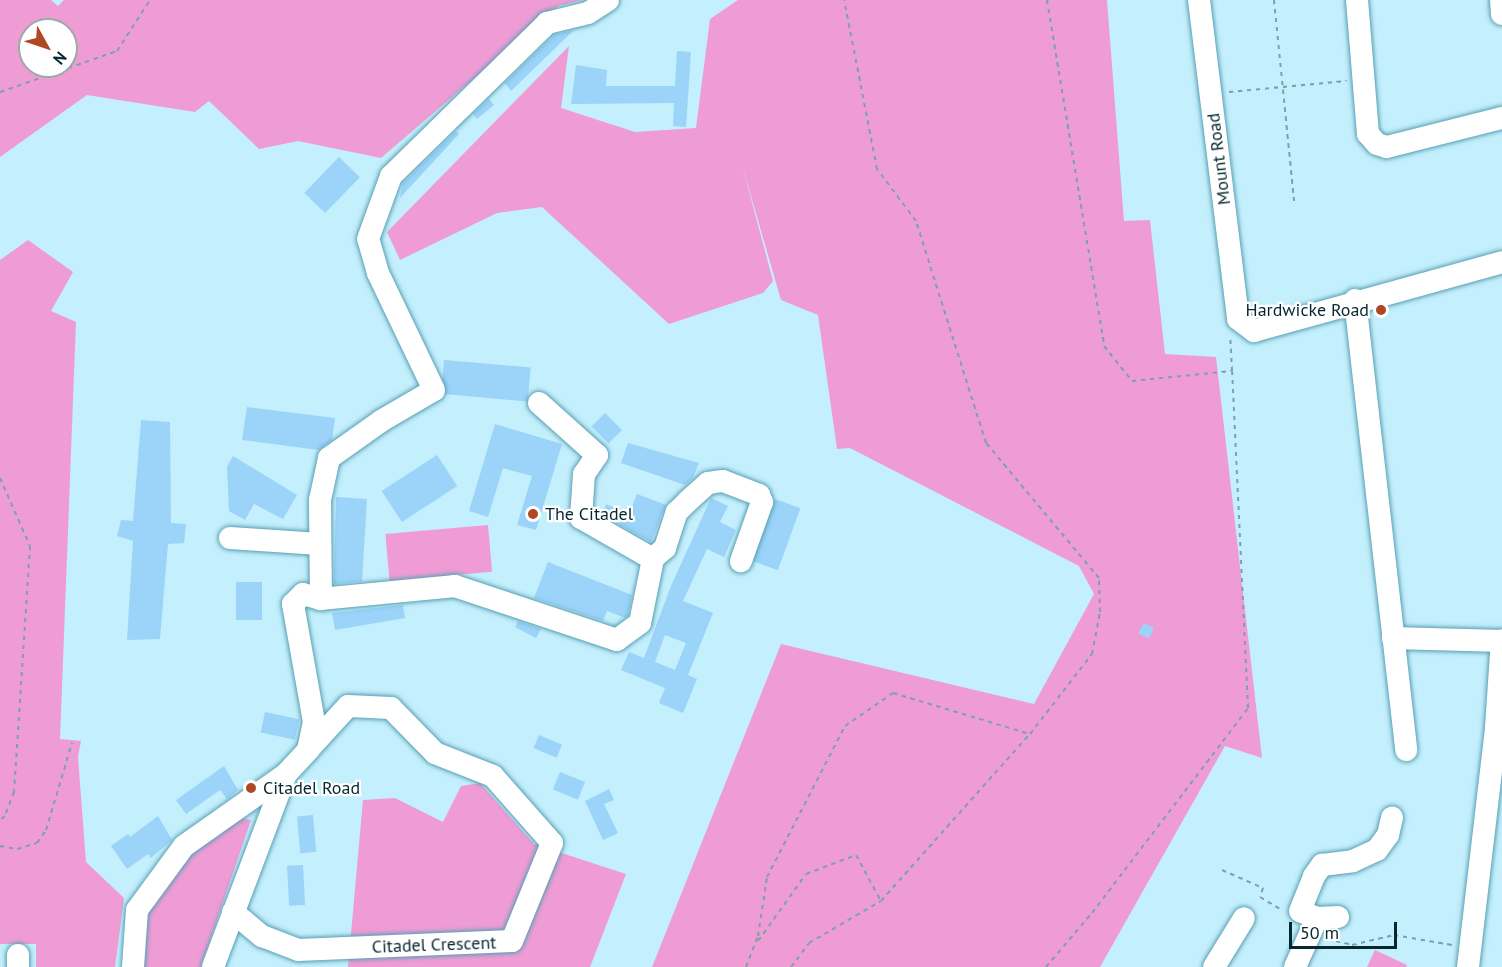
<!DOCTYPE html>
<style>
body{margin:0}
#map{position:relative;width:1502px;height:967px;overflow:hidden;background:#c4effc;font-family:"PT Sans",sans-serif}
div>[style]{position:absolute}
.green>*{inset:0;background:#ef9cd5;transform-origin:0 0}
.building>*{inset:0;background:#9bd3f9;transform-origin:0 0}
.path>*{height:2px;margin-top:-1px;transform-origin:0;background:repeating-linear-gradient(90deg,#7aa1ac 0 4.5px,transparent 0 9px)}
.roads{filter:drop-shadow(0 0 2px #57a0b5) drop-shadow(0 0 2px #57a0b5)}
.minor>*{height:22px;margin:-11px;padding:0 11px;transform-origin:11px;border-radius:11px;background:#fff}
.dots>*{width:16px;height:16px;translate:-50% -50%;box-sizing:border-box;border:3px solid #fff;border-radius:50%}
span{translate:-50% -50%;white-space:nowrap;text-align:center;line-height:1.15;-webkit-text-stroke:4.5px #fff;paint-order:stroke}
.street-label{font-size:18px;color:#07272f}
.poi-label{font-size:18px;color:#07272f}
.right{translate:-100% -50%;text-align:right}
.left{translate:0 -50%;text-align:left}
.north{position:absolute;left:18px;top:18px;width:60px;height:60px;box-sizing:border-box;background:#fff;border:2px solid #9ca9ac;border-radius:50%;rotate:130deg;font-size:16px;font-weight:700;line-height:24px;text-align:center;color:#07272f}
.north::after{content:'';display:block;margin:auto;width:21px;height:27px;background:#ae4722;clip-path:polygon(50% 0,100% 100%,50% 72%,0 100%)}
.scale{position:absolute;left:1289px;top:922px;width:108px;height:27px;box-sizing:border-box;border:3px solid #07272f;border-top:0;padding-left:8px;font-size:18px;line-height:21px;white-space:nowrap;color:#07272f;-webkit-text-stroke:4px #fff;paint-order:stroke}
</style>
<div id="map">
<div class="green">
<div style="clip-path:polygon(evenodd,0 0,51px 0,58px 6px,64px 0,583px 0,558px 6px,381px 158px,298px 141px,259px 149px,209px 101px,195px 112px,87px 95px,0 157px,0 0,30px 30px,66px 30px,66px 66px,30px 66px,30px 30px)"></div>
<div style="clip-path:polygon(738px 0,1107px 0,1124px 221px,1150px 220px,1165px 354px,1216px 357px,1262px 758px,1225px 746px,1100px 967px,652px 967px,781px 644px,1034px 704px,1094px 594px,1079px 566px,850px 448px,837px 449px,818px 315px,781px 300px,742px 165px,773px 281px,763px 293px,669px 324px,542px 207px,497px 213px,400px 260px,387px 232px,569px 46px,561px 108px,635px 132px,696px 128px,710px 19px)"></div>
<div style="clip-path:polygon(28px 240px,73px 272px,51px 311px,76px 322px,60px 739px,81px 741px,78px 757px,86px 862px,124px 898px,115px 967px,36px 967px,36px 944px,0 944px,0 260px)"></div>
<div style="left:488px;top:525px;width:47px;height:103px;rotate:85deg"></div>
<div style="clip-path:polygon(480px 783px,534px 844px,626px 874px,590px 967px,348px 967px,363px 800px,395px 798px,443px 822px,461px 786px)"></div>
<div style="clip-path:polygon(239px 818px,251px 820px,201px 967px,143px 967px,146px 915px,191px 854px)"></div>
<div style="clip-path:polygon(1375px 950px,1407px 965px,1406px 967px,1367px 967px)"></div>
</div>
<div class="building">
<div style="clip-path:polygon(574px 30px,511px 91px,505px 83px,554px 35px)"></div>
<div style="clip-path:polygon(677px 51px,691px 52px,686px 127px,673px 126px,674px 103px,571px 104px,576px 65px,607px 70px,606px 86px,675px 86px)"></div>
<div style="clip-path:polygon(489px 99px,494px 105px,477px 119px,473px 114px)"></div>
<div style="clip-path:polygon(456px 131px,459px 134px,400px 198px,403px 183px)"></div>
<div style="left:339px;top:157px;width:29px;height:50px;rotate:44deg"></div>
<div style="left:444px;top:360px;width:87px;height:34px;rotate:5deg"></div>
<div style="clip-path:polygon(247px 407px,335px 418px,332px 440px,319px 450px,242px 440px)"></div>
<div style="left:605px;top:413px;width:24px;height:19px;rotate:45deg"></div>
<div style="clip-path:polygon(141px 420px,170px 422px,171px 523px,186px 524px,184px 543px,168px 544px,160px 639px,127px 640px,133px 541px,117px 536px,121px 520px,133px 521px)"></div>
<div style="clip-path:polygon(495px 424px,562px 444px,536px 530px,517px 525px,532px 476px,503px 468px,488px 517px,469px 511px)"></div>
<div style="clip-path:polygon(628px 443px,699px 463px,693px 478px,685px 485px,621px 463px)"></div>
<div style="left:437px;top:455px;width:37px;height:66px;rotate:57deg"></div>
<div style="clip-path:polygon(233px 456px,297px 495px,283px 519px,254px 504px,245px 520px,229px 511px,227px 467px)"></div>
<div style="clip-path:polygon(637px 494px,666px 505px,651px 542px,602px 515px,606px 504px,629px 514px)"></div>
<div style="clip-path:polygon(336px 497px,367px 499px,362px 581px,334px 584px)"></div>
<div style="clip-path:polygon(evenodd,711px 498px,728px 506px,720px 522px,736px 530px,724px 557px,707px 549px,683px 601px,713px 613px,688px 675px,697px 679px,683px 713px,659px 703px,665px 688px,621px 670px,629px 652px,644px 658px,671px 586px,711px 498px,665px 635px,686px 643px,675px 670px,655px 662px,665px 635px)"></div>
<div style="left:775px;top:499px;width:27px;height:66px;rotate:20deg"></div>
<div style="clip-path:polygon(548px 562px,632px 595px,628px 615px,625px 618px,607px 611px,603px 621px,534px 598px)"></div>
<div style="left:236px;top:582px;width:26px;height:38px"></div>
<div style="clip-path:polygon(403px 605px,405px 618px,335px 630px,332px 613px)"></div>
<div style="clip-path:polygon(518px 621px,541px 629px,536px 638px,515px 627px)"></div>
<div style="clip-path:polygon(1144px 623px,1154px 628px,1149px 638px,1138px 634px)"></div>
<div style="left:265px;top:712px;width:35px;height:21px;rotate:12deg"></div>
<div style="left:539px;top:735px;width:25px;height:14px;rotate:23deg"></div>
<div style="clip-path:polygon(224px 766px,238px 790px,227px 799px,220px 790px,186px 814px,176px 800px)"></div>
<div style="left:560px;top:772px;width:27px;height:19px;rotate:22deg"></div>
<div style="clip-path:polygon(609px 789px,614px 800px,604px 804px,618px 833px,603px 840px,585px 801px)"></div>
<div style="left:313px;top:815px;width:37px;height:16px;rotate:85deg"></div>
<div style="clip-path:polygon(158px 816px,172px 840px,151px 858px,148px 854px,127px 869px,111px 846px,128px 834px,130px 837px)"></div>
<div style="left:303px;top:865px;width:40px;height:16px;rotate:87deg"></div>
</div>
<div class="path">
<div style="left:1047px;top:0;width:351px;rotate:80.6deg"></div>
<div style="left:1104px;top:346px;width:45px;rotate:51.3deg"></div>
<div style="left:1132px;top:381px;width:100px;rotate:-5.7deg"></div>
<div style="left:1232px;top:371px;width:34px;rotate:-93deg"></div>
<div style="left:1274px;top:0;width:202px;rotate:84.3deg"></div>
<div style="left:0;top:92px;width:124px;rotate:-19.3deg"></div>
<div style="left:117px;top:51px;width:61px;rotate:-57.1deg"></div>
<div style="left:1229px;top:92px;width:118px;rotate:-5.4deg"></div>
<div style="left:0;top:478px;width:74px;rotate:66.2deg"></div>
<div style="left:30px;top:546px;width:247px;rotate:93.7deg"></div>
<div style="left:14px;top:792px;width:26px;rotate:111deg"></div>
<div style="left:5px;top:816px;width:6px;rotate:141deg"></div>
<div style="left:0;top:846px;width:17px;rotate:10deg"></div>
<div style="left:17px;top:849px;width:21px;rotate:-17deg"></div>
<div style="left:37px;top:843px;width:16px;rotate:-55deg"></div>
<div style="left:46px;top:830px;width:91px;rotate:-73.4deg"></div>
<div style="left:1222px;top:870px;width:45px;rotate:23.7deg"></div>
<div style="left:1263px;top:888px;width:9px;rotate:108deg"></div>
<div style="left:1260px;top:897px;width:26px;rotate:31deg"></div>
<div style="left:1327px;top:939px;width:26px;rotate:13deg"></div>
<div style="left:1352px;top:945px;width:43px;rotate:-13.4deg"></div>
<div style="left:1394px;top:935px;width:59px;rotate:9.8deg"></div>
<div style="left:758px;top:941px;width:82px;rotate:-54.4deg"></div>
<div style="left:806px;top:874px;width:53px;rotate:-20.8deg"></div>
<div style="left:856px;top:855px;width:52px;rotate:61.5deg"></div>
<div style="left:746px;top:967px;width:33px;rotate:-69deg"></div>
<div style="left:758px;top:936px;width:60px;rotate:-81.3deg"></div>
<div style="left:767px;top:877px;width:170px;rotate:-62.7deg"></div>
<div style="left:845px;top:726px;width:58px;rotate:-34.5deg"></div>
<div style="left:893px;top:693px;width:143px;rotate:16.7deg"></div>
<div style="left:791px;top:967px;width:30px;rotate:-53deg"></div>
<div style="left:809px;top:943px;width:83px;rotate:-30.3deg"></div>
<div style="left:881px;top:901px;width:224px;rotate:-48.3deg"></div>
<div style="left:1030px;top:734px;width:101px;rotate:-52.2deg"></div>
<div style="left:1092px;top:654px;width:43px;rotate:-79.2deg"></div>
<div style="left:1100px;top:612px;width:34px;rotate:-92deg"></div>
<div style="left:1099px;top:578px;width:176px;rotate:-129.9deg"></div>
<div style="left:986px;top:443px;width:233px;rotate:-107.5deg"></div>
<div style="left:916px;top:221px;width:65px;rotate:-126.9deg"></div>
<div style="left:877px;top:169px;width:172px;rotate:-101deg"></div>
<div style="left:1046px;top:967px;width:71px;rotate:-49.6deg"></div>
<div style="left:1092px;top:913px;width:258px;rotate:-52.7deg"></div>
<div style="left:1248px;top:708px;width:337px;rotate:-92.7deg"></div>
</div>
<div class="roads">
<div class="minor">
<div style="left:1199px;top:0;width:321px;rotate:83deg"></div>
<div style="left:1238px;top:319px;width:20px;rotate:37deg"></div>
<div style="left:1254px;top:331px;width:257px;rotate:-15.5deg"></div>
<div style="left:1357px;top:0;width:134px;rotate:85.3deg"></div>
<div style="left:1368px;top:134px;width:13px;rotate:48deg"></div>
<div style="left:1377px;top:144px;width:10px;rotate:17deg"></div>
<div style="left:1387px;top:147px;width:119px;rotate:-14.2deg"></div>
<div style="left:1501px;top:0;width:14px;rotate:86deg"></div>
<div style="left:1355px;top:300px;width:453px;rotate:83.5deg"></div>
<div style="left:539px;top:403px;width:78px;rotate:41.9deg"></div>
<div style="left:597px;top:455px;width:23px;rotate:124deg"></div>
<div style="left:584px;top:474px;width:44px;rotate:93.9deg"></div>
<div style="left:581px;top:518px;width:83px;rotate:29.7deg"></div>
<div style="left:653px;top:559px;width:65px;rotate:101.5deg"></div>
<div style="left:640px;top:623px;width:29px;rotate:144deg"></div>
<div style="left:617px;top:640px;width:171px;rotate:-161.6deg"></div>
<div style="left:455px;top:586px;width:135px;rotate:174.5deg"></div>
<div style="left:321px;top:599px;width:99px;rotate:-90.6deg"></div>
<div style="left:320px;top:500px;width:43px;rotate:-77.9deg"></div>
<div style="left:329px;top:458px;width:64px;rotate:-35.4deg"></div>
<div style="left:381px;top:421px;width:61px;rotate:-30.3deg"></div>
<div style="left:434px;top:390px;width:130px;rotate:-115.6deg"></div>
<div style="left:378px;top:273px;width:35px;rotate:-106deg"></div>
<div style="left:368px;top:239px;width:67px;rotate:-69.9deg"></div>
<div style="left:391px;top:176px;width:219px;rotate:-44.4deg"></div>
<div style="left:547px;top:23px;width:42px;rotate:-13.7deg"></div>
<div style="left:588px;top:13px;width:24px;rotate:-33deg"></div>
<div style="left:230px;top:538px;width:90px;rotate:3.8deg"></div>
<div style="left:652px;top:559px;width:17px;rotate:-40deg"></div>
<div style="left:665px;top:548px;width:38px;rotate:-72deg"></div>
<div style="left:677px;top:512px;width:16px;rotate:-45deg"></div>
<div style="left:688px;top:501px;width:27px;rotate:-42deg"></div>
<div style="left:708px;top:483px;width:15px;rotate:-8deg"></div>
<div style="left:723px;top:481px;width:39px;rotate:21deg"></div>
<div style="left:759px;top:495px;width:8px;rotate:67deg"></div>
<div style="left:762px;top:502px;width:63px;rotate:109.6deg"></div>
<div style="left:1393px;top:638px;width:109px;rotate:1.6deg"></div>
<div style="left:233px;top:912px;width:38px;rotate:40deg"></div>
<div style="left:262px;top:936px;width:39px;rotate:21deg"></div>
<div style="left:298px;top:950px;width:214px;rotate:-2.4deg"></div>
<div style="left:512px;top:941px;width:106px;rotate:-67.8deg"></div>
<div style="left:552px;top:843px;width:89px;rotate:-131.4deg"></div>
<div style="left:493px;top:776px;width:62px;rotate:-158.4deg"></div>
<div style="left:435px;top:753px;width:63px;rotate:-134.4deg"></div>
<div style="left:391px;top:708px;width:43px;rotate:-177.3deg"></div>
<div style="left:348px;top:706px;width:59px;rotate:132.3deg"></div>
<div style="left:1338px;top:917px;width:21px;rotate:177deg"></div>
<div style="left:1317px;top:918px;width:18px;rotate:-158deg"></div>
<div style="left:1300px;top:911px;width:38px;rotate:-68deg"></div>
<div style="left:1314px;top:876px;width:14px;rotate:-54deg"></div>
<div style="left:1322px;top:865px;width:31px;rotate:-7deg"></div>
<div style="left:1353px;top:861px;width:26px;rotate:-25deg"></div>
<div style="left:1377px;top:850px;width:19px;rotate:-54deg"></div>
<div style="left:1388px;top:835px;width:18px;rotate:-77deg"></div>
<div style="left:18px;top:967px;width:12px;rotate:-90deg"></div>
<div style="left:133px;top:967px;width:57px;rotate:-86deg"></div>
<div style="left:137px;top:910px;width:79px;rotate:-53.7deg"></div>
<div style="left:184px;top:846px;width:125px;rotate:-35.2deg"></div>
<div style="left:286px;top:774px;width:33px;rotate:-47deg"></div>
<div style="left:308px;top:750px;width:29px;rotate:-78deg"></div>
<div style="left:314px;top:722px;width:120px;rotate:-100.1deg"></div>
<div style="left:293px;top:604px;width:14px;rotate:-45deg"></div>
<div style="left:303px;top:594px;width:19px;rotate:16deg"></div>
<div style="left:213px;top:967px;width:206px;rotate:-69.3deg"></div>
<div style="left:1214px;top:967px;width:57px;rotate:-58.5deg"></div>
<div style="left:1295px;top:967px;width:54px;rotate:-65.8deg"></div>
<div style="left:1468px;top:967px;width:242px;rotate:-83.3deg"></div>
<div style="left:1496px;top:727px;width:87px;rotate:-86.1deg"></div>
</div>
</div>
<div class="dots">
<div style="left:1381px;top:310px;background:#ae4722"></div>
<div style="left:533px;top:514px;background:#ae4722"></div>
<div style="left:251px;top:788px;background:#ae4722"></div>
</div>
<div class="street-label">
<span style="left:1219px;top:159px;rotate:-97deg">Mount Road</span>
<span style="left:434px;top:945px;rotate:-2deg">Citadel Crescent</span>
</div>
<div class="poi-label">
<span class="right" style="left:1369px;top:310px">Hardwicke Road</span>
<span class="left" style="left:545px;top:514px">The Citadel</span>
<span class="left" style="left:263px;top:788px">Citadel Road</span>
</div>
<div class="north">N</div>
<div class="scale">50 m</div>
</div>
